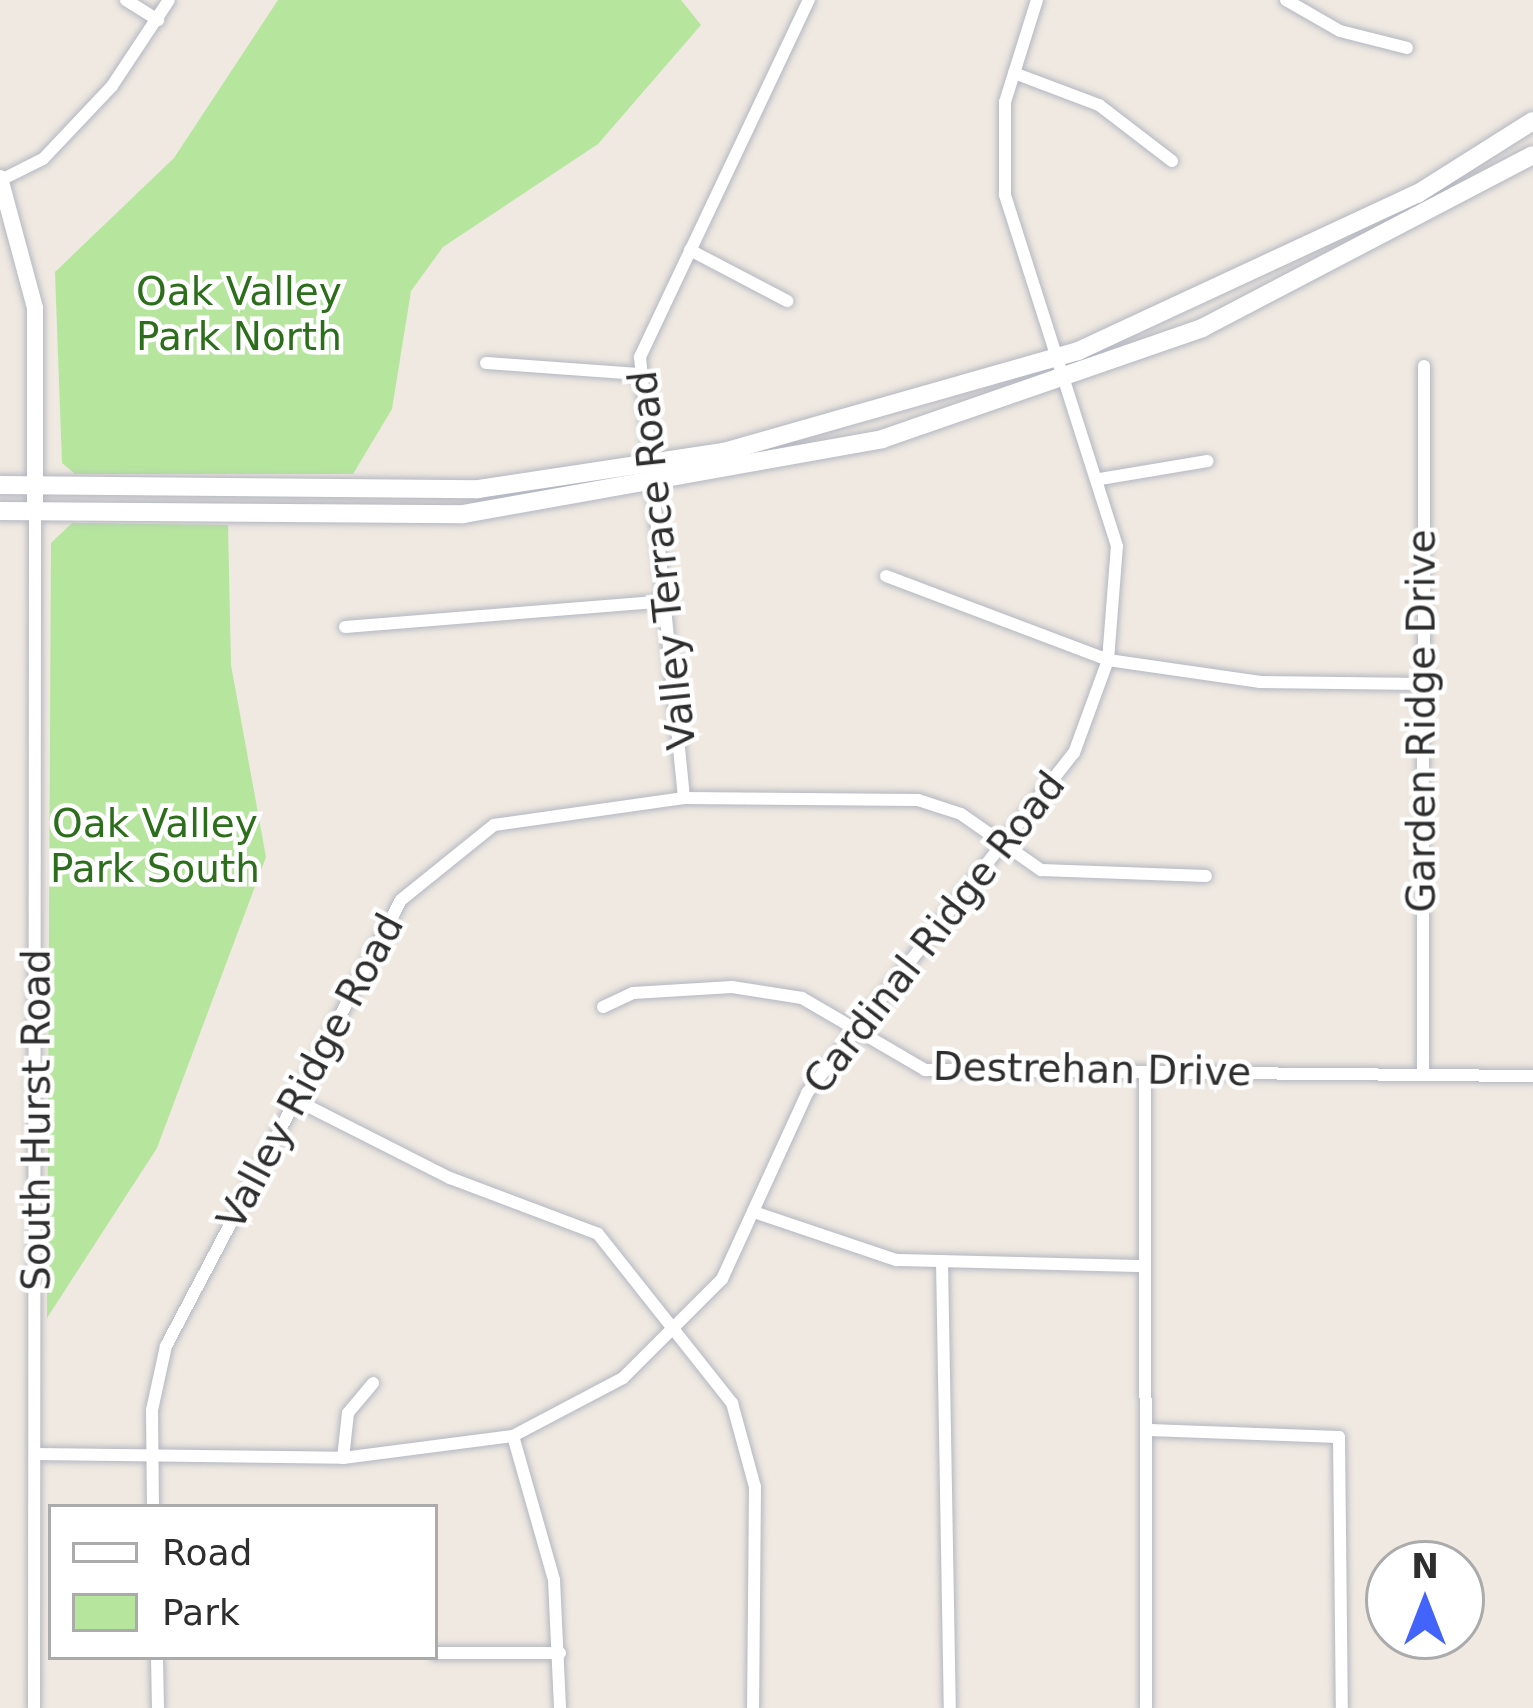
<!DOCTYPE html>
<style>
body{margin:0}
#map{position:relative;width:1533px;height:1708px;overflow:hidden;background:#efe9e1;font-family:"DejaVu Sans",sans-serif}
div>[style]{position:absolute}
.green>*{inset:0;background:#b6e59e}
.roads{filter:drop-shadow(0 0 3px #b4b7c1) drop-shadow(0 0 3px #b4b7c1)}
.minor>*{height:12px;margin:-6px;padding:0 6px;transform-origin:6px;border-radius:6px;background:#fff}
.tertiary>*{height:16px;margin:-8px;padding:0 8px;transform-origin:8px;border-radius:8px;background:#fff}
.secondary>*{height:18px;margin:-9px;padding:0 9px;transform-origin:9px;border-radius:9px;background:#fff}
span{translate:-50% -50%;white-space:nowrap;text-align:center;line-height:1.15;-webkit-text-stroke:9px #fff;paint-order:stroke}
.park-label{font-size:39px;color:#2c6e1b}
.street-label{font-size:39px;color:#2e2e2e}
.legend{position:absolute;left:48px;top:1504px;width:390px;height:156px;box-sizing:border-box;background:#fff;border:3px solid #ababab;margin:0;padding:15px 21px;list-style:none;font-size:36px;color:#2e2e2e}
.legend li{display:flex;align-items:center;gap:24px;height:60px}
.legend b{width:60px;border:3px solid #ababab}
.north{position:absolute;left:1365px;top:1540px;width:120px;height:120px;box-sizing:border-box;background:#fff;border:3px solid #ababab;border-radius:50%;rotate:0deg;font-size:33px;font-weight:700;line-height:48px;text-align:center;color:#2e2e2e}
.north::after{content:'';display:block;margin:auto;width:42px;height:54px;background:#4264fb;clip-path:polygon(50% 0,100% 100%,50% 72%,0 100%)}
</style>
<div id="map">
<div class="green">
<div style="clip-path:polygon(278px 0,681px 0,701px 25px,598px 144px,443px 247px,411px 291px,392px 409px,353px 474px,75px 474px,62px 463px,55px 272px,174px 158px)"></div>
<div style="clip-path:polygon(72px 523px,228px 525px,231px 665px,266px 857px,157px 1148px,47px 1318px,51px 543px)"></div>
</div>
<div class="roads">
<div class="minor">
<div style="left:126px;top:0;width:38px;rotate:32deg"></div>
<div style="left:1286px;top:0;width:62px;rotate:29.9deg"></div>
<div style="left:1340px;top:31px;width:69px;rotate:14.2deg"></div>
<div style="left:1014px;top:73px;width:91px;rotate:20.6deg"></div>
<div style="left:1099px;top:105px;width:92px;rotate:37.5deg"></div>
<div style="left:1px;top:180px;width:47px;rotate:-26.6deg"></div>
<div style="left:43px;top:159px;width:100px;rotate:-46.6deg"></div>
<div style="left:112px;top:86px;width:103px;rotate:-56.5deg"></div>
<div style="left:690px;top:250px;width:110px;rotate:27.7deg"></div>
<div style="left:486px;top:363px;width:154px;rotate:4.1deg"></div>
<div style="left:1100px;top:479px;width:109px;rotate:-9.5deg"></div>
<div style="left:886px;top:576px;width:237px;rotate:20.7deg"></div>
<div style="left:1108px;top:660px;width:154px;rotate:8.2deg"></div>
<div style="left:1260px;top:682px;width:161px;rotate:0.7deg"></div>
<div style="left:345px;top:627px;width:327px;rotate:-4.6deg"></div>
<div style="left:684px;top:798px;width:443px;rotate:-95.7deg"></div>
<div style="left:640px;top:357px;width:395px;rotate:-64.7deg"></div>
<div style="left:603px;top:1007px;width:33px;rotate:-25deg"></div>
<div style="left:633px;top:993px;width:99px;rotate:-3.5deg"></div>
<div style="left:732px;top:987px;width:71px;rotate:8.9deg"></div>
<div style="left:802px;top:998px;width:143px;rotate:30.3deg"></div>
<div style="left:925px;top:1070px;width:608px;rotate:0.57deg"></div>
<div style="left:1145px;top:1072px;width:636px;rotate:89.91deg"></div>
<div style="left:1423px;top:1075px;width:709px;rotate:-89.92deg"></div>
<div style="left:296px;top:1100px;width:173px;rotate:26.9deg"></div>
<div style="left:450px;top:1178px;width:158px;rotate:20.7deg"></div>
<div style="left:598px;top:1234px;width:216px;rotate:51.6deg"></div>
<div style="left:732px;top:1403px;width:87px;rotate:74.7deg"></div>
<div style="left:755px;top:1487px;width:221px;rotate:90.5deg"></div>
<div style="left:757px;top:1213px;width:147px;rotate:18.7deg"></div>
<div style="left:896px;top:1260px;width:245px;rotate:1.4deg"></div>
<div style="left:942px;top:1261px;width:447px;rotate:89deg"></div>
<div style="left:1149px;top:1430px;width:190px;rotate:2.1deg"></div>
<div style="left:1339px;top:1437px;width:271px;rotate:89.4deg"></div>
<div style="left:513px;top:1436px;width:150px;rotate:74.1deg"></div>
<div style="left:554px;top:1580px;width:128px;rotate:87.3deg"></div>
<div style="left:35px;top:1454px;width:308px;rotate:0.7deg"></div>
<div style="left:343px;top:1458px;width:171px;rotate:-7.4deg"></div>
<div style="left:513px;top:1436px;width:124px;rotate:-27.8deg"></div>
<div style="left:623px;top:1378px;width:140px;rotate:-45deg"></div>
<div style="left:722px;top:1279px;width:205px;rotate:-65.4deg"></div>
<div style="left:807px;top:1093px;width:432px;rotate:-51.9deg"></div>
<div style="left:1074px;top:753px;width:99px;rotate:-69.9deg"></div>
<div style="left:1108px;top:660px;width:114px;rotate:-85.5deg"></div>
<div style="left:1117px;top:546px;width:368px;rotate:-107.7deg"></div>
<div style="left:1005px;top:195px;width:93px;rotate:-90deg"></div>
<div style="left:1005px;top:102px;width:107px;rotate:-72.6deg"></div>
<div style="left:343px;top:1458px;width:45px;rotate:-83.7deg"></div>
<div style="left:348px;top:1413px;width:39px;rotate:-50deg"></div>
<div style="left:153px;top:1507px;width:97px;rotate:-90.6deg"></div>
<div style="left:152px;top:1410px;width:66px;rotate:-77.7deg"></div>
<div style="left:166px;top:1346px;width:504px;rotate:-62.21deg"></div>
<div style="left:401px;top:900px;width:119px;rotate:-38.9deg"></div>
<div style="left:494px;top:825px;width:192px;rotate:-8.1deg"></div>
<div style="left:684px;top:798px;width:234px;rotate:0.5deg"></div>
<div style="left:918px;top:800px;width:45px;rotate:18deg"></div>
<div style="left:961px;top:814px;width:98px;rotate:35deg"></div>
<div style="left:1041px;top:870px;width:165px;rotate:2.1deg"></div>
<div style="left:435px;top:1653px;width:125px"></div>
<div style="left:157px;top:1657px;width:51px;rotate:88.9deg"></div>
<div style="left:34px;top:1708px;width:1197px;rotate:-89.95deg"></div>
</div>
<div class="tertiary">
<div style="left:0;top:178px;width:135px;rotate:74.9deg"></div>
<div style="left:35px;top:308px;width:203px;rotate:90deg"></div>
</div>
<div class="secondary">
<div style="left:0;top:485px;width:478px;rotate:0.5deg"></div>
<div style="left:478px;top:489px;width:249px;rotate:-8.6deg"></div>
<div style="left:724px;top:452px;width:368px;rotate:-15.9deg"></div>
<div style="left:1078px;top:351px;width:374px;rotate:-24.9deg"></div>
<div style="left:1417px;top:194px;width:137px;rotate:-32.2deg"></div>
<div style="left:0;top:511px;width:463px;rotate:0.4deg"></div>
<div style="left:463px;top:514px;width:426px;rotate:-10.1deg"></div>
<div style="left:882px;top:439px;width:339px;rotate:-19.1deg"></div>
<div style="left:1202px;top:328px;width:373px;rotate:-27.6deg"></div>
</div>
</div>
<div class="park-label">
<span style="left:239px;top:315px">Oak Valley<br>Park North</span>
<span style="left:155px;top:847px">Oak Valley<br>Park South</span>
</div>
<div class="street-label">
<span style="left:663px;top:560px;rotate:-96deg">Valley Terrace Road</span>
<span style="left:1422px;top:721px;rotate:-90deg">Garden Ridge Drive</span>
<span style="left:935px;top:933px;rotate:-52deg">Cardinal Ridge Road</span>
<span style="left:1092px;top:1070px;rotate:1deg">Destrehan Drive</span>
<span style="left:311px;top:1072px;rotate:-62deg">Valley Ridge Road</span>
<span style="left:37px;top:1120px;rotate:-90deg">South Hurst Road</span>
</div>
<ul class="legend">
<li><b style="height:15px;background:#fff"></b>Road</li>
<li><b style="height:33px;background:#b6e59e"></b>Park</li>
</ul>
<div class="north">N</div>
</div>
